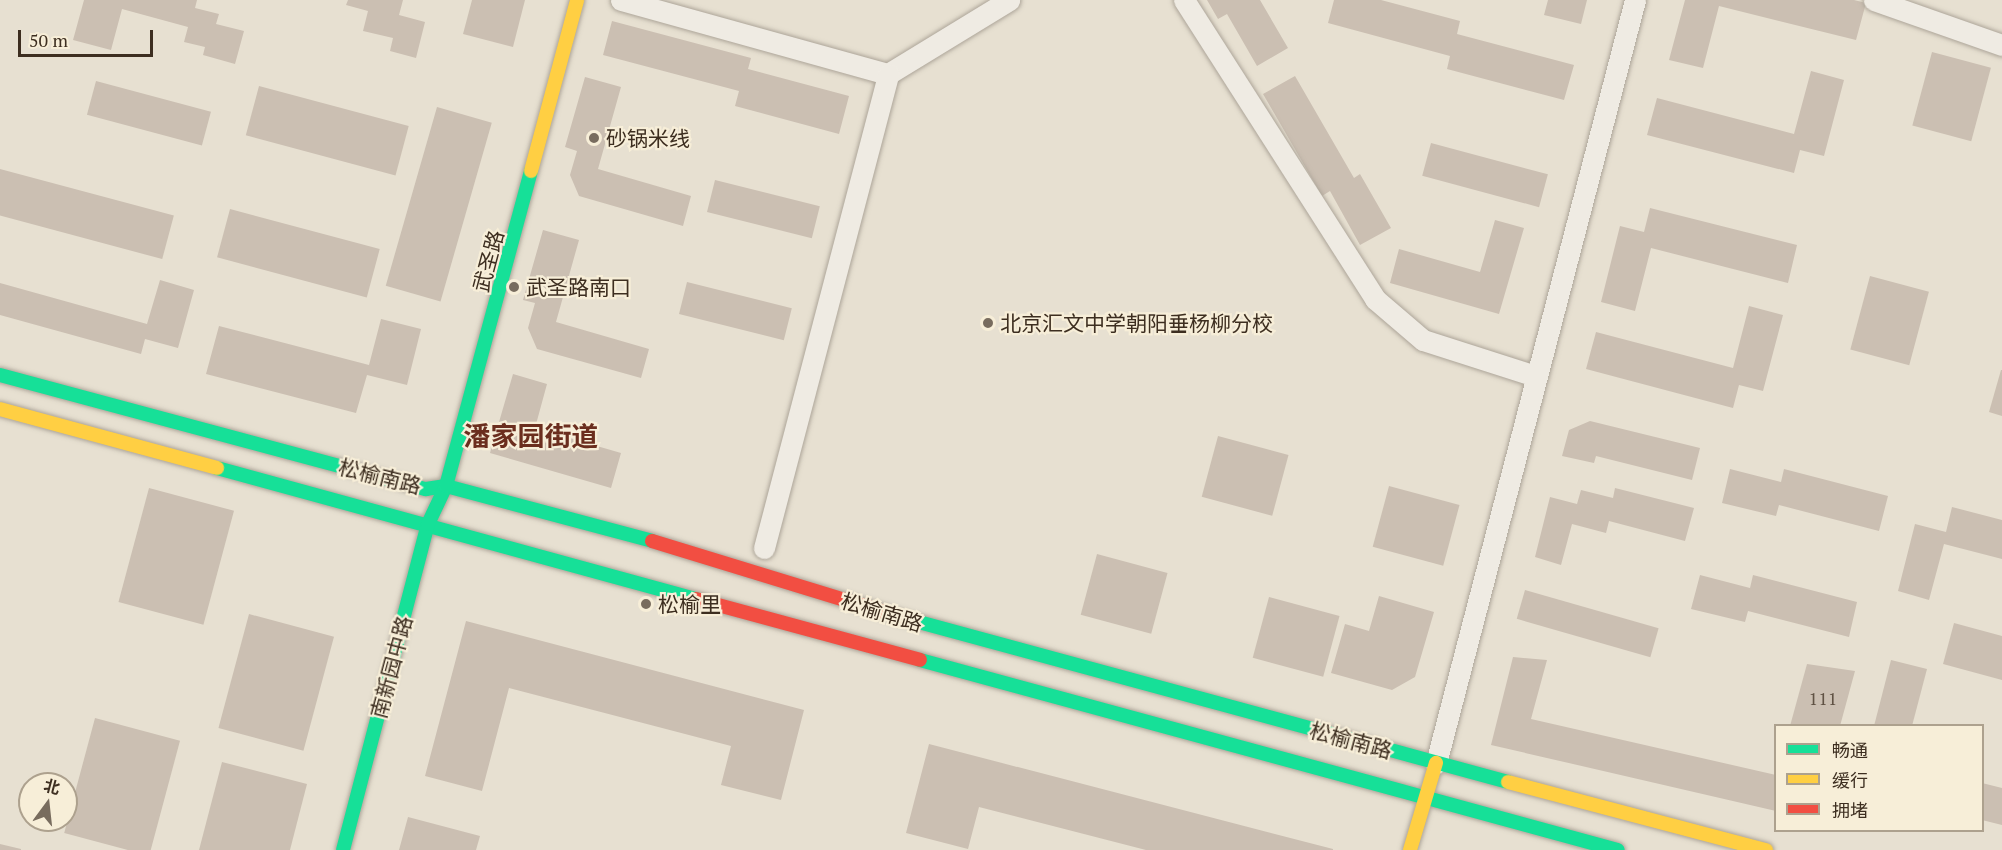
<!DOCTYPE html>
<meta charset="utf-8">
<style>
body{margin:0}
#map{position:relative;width:2002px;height:850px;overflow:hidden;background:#e7e0d1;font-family:"PT Serif","Noto Sans SC",serif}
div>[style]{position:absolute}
.building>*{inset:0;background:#cbbfb2;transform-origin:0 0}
.roads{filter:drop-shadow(0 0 2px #ada599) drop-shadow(0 0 2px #ada599)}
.street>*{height:21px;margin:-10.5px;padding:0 10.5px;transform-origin:10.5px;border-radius:10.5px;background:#efebe3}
.fast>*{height:14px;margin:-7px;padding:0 7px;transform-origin:7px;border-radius:7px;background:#16e098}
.slow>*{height:14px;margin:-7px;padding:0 7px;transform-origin:7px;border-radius:7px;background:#ffcf43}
.jam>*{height:14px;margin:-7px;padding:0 7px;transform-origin:7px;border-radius:7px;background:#f24e42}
.dots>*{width:16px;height:16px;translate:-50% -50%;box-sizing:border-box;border:3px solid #f7eed8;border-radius:50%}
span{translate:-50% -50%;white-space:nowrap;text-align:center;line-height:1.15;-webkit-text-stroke:4.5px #f7eed8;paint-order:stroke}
.number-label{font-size:18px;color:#605244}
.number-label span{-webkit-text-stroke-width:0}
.poi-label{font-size:21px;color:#3d2e20}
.left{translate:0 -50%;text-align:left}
.street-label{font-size:21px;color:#3d2e20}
.district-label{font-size:27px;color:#6b2e1e;font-weight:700}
.legend{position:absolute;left:1774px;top:724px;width:210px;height:108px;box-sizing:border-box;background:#f7eed8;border:2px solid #ada18e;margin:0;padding:8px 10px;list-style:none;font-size:18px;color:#3d2e20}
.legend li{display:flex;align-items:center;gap:12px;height:30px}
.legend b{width:30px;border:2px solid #ada18e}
.north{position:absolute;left:18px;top:772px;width:60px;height:60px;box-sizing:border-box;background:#f7eed8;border:2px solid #ada18e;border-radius:50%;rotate:15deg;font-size:16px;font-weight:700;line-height:24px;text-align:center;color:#3d2e20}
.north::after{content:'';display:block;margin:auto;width:21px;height:27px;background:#786c5e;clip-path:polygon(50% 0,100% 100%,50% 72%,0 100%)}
.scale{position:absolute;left:18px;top:30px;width:135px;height:27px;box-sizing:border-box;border:3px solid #3d2e20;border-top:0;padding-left:8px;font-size:18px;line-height:21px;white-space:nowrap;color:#3d2e20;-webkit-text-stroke:4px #f7eed8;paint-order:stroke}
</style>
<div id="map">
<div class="building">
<div style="clip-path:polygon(84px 0,197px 0,195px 8px,219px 14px,216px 24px,244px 31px,235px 64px,203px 55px,205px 47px,184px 42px,188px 27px,122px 9px,111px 50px,73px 40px)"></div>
<div style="clip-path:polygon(348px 0,403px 0,399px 15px,425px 22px,416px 58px,390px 51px,393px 38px,363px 31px,368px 11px,346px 5px)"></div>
<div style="clip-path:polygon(472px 0,525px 0,513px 47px,463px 34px)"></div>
<div style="clip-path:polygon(1207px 0,1260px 0,1288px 48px,1257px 66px,1227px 14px,1218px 19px)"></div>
<div style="clip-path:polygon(1334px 0,1381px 0,1460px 21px,1457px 34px,1574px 65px,1564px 100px,1447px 69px,1450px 56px,1328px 23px)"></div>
<div style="clip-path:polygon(1548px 0,1587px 0,1581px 24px,1544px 15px)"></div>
<div style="clip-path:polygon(1685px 0,1854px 0,1866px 3px,1856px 40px,1719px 6px,1703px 68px,1669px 60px)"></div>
<div style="clip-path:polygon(612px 21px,751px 58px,748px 69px,849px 96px,839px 134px,735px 106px,739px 91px,603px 55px)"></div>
<div style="left:1932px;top:52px;width:61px;height:76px;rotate:15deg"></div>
<div style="clip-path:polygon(1811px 71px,1844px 80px,1824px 156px,1800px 150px,1794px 173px,1647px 135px,1657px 98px,1794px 134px)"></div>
<div style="clip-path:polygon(1295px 76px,1354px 178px,1360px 174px,1391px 228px,1360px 245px,1330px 191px,1322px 196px,1263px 94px)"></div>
<div style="clip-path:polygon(585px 77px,621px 87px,598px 169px,691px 196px,683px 226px,579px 196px,570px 175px,577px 151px,565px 147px)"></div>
<div style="left:96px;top:81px;width:119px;height:35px;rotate:15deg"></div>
<div style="left:259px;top:86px;width:155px;height:51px;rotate:15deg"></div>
<div style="left:437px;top:107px;width:57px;height:186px;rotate:16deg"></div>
<div style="left:1431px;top:143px;width:121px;height:34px;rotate:15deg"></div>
<div style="left:0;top:169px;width:180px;height:45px;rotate:15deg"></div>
<div style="left:715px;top:180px;width:108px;height:33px;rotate:14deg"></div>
<div style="clip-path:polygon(1650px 208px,1797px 245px,1788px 283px,1651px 248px,1635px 311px,1601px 302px,1620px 226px,1644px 232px)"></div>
<div style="left:230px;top:209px;width:155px;height:50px;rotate:15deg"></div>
<div style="clip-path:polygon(1495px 220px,1524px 228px,1499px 314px,1390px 283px,1399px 249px,1480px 272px)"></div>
<div style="clip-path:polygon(543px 230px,579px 240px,556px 322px,649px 349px,641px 378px,537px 349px,528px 328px,535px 303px,523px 300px)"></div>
<div style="left:1870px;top:276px;width:61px;height:76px;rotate:15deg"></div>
<div style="clip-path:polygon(160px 280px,194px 290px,178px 348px,145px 339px,141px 354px,0 315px,0 283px,147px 324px)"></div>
<div style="left:687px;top:282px;width:108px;height:33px;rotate:14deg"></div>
<div style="clip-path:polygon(1749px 306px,1783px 315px,1763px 391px,1739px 385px,1733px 408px,1586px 369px,1596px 332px,1733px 368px)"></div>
<div style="clip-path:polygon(381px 319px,421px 329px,407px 385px,367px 375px,356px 413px,206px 374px,219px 326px,369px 365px)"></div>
<div style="clip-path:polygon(2001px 370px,2002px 370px,2002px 416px,1989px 412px)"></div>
<div style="clip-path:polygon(513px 374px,547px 384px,535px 428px,621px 453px,611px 488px,490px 453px)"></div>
<div style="clip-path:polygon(1590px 421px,1700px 448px,1692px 480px,1596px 456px,1594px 463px,1562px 456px,1569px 430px)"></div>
<div style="left:1218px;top:436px;width:73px;height:63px;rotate:15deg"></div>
<div style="clip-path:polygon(1730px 469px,1781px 482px,1784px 469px,1888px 496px,1879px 531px,1779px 505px,1776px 516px,1722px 503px)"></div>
<div style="left:1389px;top:486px;width:73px;height:63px;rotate:15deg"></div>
<div style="left:149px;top:488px;width:88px;height:118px;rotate:15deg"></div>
<div style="clip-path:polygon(1615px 488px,1694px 508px,1685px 541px,1609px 521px,1606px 533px,1572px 524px,1561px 565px,1535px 557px,1550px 497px,1577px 504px,1581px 490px,1613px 498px)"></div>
<div style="clip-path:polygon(1952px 507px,2002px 520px,2002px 559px,1944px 544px,1929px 600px,1898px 591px,1915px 524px,1946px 532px)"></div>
<div style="left:1097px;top:554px;width:73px;height:63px;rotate:15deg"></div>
<div style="clip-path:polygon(1700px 575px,1750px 588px,1753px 575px,1857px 602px,1849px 637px,1748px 611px,1745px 622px,1691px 609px)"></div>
<div style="left:1525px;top:590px;width:139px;height:30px;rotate:16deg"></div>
<div style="clip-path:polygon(1379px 596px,1434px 612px,1415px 677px,1392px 690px,1331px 673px,1345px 624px,1369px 631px)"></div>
<div style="left:1269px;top:597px;width:73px;height:63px;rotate:15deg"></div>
<div style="left:249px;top:614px;width:88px;height:118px;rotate:15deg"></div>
<div style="clip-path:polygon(466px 621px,804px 710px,781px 800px,721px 785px,731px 746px,509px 688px,482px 791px,425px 776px)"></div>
<div style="clip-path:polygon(1954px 623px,2002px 636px,2002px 680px,1943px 664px)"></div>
<div style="clip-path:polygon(1513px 657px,1547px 660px,1531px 719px,1776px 775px,1776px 811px,1491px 745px)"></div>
<div style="clip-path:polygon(1891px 660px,1927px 669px,1912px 726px,1874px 726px)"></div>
<div style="clip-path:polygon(1807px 664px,1855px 671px,1840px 726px,1790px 726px)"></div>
<div style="left:95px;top:718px;width:88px;height:119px;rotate:15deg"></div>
<div style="clip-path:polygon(929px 744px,1333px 849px,1333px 850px,1146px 850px,979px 807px,968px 849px,906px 833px)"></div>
<div style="clip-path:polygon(222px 762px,307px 784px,290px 850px,199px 850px)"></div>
<div style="clip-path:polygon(1982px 783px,2002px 788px,2002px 825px,1982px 820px)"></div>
<div style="clip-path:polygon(408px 817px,480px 836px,476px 850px,399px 850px)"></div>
<div style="clip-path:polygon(0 844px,21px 849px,21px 850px,0 850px)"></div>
</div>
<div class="roads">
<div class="street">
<div style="left:621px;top:0;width:277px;rotate:15.5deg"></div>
<div style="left:888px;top:74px;width:142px;rotate:-31.4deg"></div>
<div style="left:1184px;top:0;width:355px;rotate:57.4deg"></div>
<div style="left:1375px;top:299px;width:63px;rotate:40.5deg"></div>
<div style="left:1423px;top:340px;width:118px;rotate:17.8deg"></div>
<div style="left:1874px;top:0;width:136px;rotate:19.4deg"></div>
<div style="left:764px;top:548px;width:490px;rotate:-75.3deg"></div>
<div style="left:1436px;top:763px;width:789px;rotate:-75.38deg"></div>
</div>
<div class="fast">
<div style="left:0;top:375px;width:441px;rotate:15deg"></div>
<div style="left:426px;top:489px;width:20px;rotate:-9deg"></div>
<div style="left:446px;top:486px;width:213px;rotate:14.9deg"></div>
<div style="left:217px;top:468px;width:497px;rotate:15.3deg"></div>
<div style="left:904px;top:618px;width:626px;rotate:15.19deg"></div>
<div style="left:920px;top:660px;width:723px;rotate:15.23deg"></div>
<div style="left:343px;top:850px;width:337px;rotate:-75.4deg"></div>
<div style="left:428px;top:524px;width:42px;rotate:-64.7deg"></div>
<div style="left:446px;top:486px;width:326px;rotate:-74.9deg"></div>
</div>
<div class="slow">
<div style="left:531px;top:171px;width:177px;rotate:-74.9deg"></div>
<div style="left:0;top:409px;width:225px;rotate:15.2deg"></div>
<div style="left:1508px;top:782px;width:267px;rotate:14.8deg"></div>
<div style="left:1410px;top:850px;width:91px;rotate:-73.4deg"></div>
</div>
<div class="jam">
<div style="left:652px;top:541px;width:264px;rotate:17deg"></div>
<div style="left:696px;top:599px;width:232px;rotate:15.2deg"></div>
</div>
</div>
<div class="dots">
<div style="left:594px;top:138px;background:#786c5e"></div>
<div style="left:514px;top:287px;background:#786c5e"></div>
<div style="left:988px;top:323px;background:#786c5e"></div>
<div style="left:646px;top:604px;background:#786c5e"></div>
</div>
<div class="number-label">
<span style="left:1823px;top:698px">111</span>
</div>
<div class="poi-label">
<span class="left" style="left:606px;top:138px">砂锅米线</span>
<span class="left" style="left:526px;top:287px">武圣路南口</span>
<span class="left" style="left:1000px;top:323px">北京汇文中学朝阳垂杨柳分校</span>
<span class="left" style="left:658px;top:604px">松榆里</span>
</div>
<div class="street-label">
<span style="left:488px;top:261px;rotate:-75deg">武圣路</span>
<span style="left:380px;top:476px;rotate:14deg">松榆南路</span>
<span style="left:882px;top:612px;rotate:17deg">松榆南路</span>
<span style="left:391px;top:667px;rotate:-75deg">南新园中路</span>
<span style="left:1351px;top:740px;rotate:15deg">松榆南路</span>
</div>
<div class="district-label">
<span style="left:531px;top:437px">潘家园街道</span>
</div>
<ul class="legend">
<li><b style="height:8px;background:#16e098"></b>畅通</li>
<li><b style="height:8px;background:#ffcf43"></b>缓行</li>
<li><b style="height:8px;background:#f24e42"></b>拥堵</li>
</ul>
<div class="north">北</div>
<div class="scale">50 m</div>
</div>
